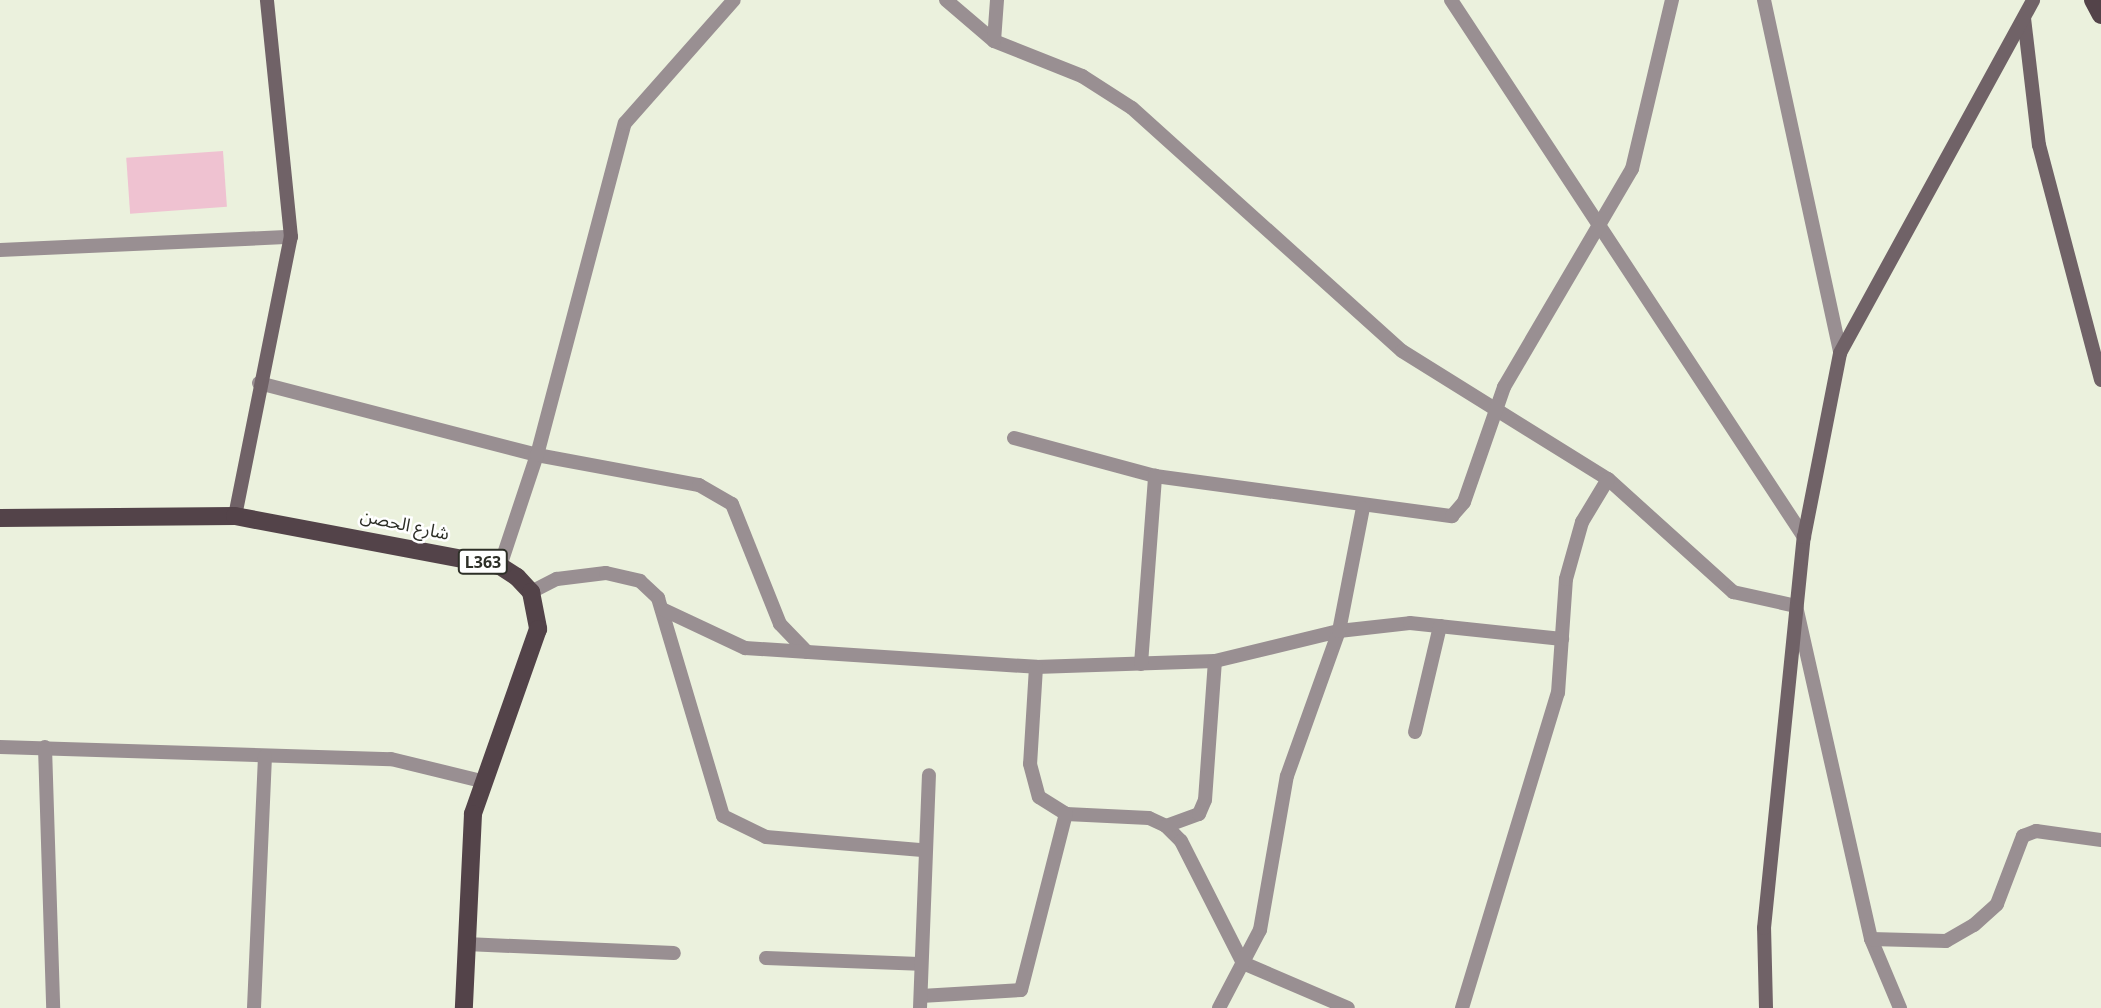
<!DOCTYPE html>
<meta charset="utf-8">
<style>
body{margin:0}
#map{position:relative;width:2101px;height:1008px;overflow:hidden;background:#ebf1dd;font-family:"Noto Sans","Noto Sans Arabic",sans-serif}
div>[style]{position:absolute}
.green>*{inset:0;background:#efc2d1;transform-origin:0 0}
.street>*{height:14px;margin:-7px;padding:0 7px;transform-origin:7px;border-radius:7px;background:#998f92}
.secondary>*{height:14px;margin:-7px;padding:0 7px;transform-origin:7px;border-radius:7px;background:#706267}
.primary>*{height:18px;margin:-9px;padding:0 9px;transform-origin:9px;border-radius:9px;background:#534349}
span{translate:-50% -50%;white-space:nowrap;text-align:center;line-height:1.15;-webkit-text-stroke:5px #fff;paint-order:stroke}
.shield-label span{padding:2px 5px;background:#fff;border:2px solid;border-radius:5px;-webkit-text-stroke-width:0}
.shield-label{font-size:16px;color:#2d2f27;font-weight:700}
.street-label{font-size:18px;color:#2d2f27}
</style>
<div id="map">
<div class="green">
<div style="left:223px;top:151px;width:56px;height:97px;rotate:86deg"></div>
</div>
<div class="street">
<div style="left:946px;top:0;width:63px;rotate:40.5deg"></div>
<div style="left:994px;top:41px;width:95px;rotate:21.7deg"></div>
<div style="left:1082px;top:76px;width:59px;rotate:32.6deg"></div>
<div style="left:1132px;top:108px;width:363px;rotate:42deg"></div>
<div style="left:1402px;top:351px;width:243px;rotate:31.9deg"></div>
<div style="left:1608px;top:479px;width:169px;rotate:42.1deg"></div>
<div style="left:1733px;top:592px;width:65px;rotate:12.5deg"></div>
<div style="left:1796px;top:606px;width:341px;rotate:77.3deg"></div>
<div style="left:1871px;top:939px;width:75px;rotate:67.2deg"></div>
<div style="left:1451px;top:0;width:643px;rotate:56.68deg"></div>
<div style="left:1764px;top:0;width:361px;rotate:77.8deg"></div>
<div style="left:994px;top:41px;width:41px;rotate:-85.8deg"></div>
<div style="left:0;top:250px;width:291px;rotate:-2.6deg"></div>
<div style="left:259px;top:383px;width:287px;rotate:14.5deg"></div>
<div style="left:537px;top:455px;width:165px;rotate:10.5deg"></div>
<div style="left:699px;top:485px;width:38px;rotate:30deg"></div>
<div style="left:732px;top:504px;width:129px;rotate:68.2deg"></div>
<div style="left:780px;top:624px;width:39px;rotate:46deg"></div>
<div style="left:1014px;top:438px;width:146px;rotate:15.1deg"></div>
<div style="left:1155px;top:476px;width:300px;rotate:7.7deg"></div>
<div style="left:1452px;top:516px;width:18px;rotate:-49deg"></div>
<div style="left:1464px;top:502px;width:122px;rotate:-70.8deg"></div>
<div style="left:1504px;top:387px;width:253px;rotate:-59.6deg"></div>
<div style="left:1632px;top:169px;width:174px;rotate:-76.7deg"></div>
<div style="left:500px;top:566px;width:117px;rotate:-71.6deg"></div>
<div style="left:537px;top:455px;width:343px;rotate:-75.2deg"></div>
<div style="left:625px;top:123px;width:164px;rotate:-48.5deg"></div>
<div style="left:531px;top:592px;width:29px;rotate:-27deg"></div>
<div style="left:557px;top:579px;width:49px;rotate:-7deg"></div>
<div style="left:606px;top:573px;width:35px;rotate:13deg"></div>
<div style="left:640px;top:581px;width:25px;rotate:43deg"></div>
<div style="left:658px;top:598px;width:227px;rotate:73.4deg"></div>
<div style="left:723px;top:816px;width:48px;rotate:26deg"></div>
<div style="left:766px;top:837px;width:157px;rotate:4.8deg"></div>
<div style="left:662px;top:609px;width:92px;rotate:25.2deg"></div>
<div style="left:745px;top:648px;width:292px;rotate:3.7deg"></div>
<div style="left:1036px;top:667px;width:179px;rotate:-1.9deg"></div>
<div style="left:1215px;top:661px;width:128px;rotate:-13.6deg"></div>
<div style="left:1339px;top:631px;width:71px;rotate:-6.4deg"></div>
<div style="left:1410px;top:623px;width:153px;rotate:6deg"></div>
<div style="left:1141px;top:664px;width:189px;rotate:-85.7deg"></div>
<div style="left:1036px;top:667px;width:97px;rotate:93.5deg"></div>
<div style="left:1030px;top:764px;width:34px;rotate:75deg"></div>
<div style="left:1039px;top:797px;width:32px;rotate:32deg"></div>
<div style="left:1066px;top:814px;width:83px;rotate:2.8deg"></div>
<div style="left:1149px;top:818px;width:19px;rotate:25deg"></div>
<div style="left:1166px;top:826px;width:21px;rotate:45deg"></div>
<div style="left:1181px;top:841px;width:137px;rotate:63.1deg"></div>
<div style="left:1243px;top:963px;width:114px;rotate:23.2deg"></div>
<div style="left:1415px;top:732px;width:109px;rotate:-76.7deg"></div>
<div style="left:0;top:747px;width:391px;rotate:1.8deg"></div>
<div style="left:391px;top:759px;width:93px;rotate:13.7deg"></div>
<div style="left:45px;top:747px;width:261px;rotate:88.2deg"></div>
<div style="left:1166px;top:826px;width:35px;rotate:-20deg"></div>
<div style="left:1199px;top:814px;width:15px;rotate:-67deg"></div>
<div style="left:1205px;top:800px;width:139px;rotate:-85.9deg"></div>
<div style="left:1871px;top:939px;width:75px;rotate:1.5deg"></div>
<div style="left:1946px;top:941px;width:32px;rotate:-30deg"></div>
<div style="left:1974px;top:925px;width:31px;rotate:-42deg"></div>
<div style="left:1997px;top:904px;width:73px;rotate:-69.1deg"></div>
<div style="left:2023px;top:836px;width:14px;rotate:-21deg"></div>
<div style="left:2036px;top:831px;width:66px;rotate:7.9deg"></div>
<div style="left:466px;top:944px;width:208px;rotate:2.5deg"></div>
<div style="left:766px;top:958px;width:153px;rotate:2.2deg"></div>
<div style="left:921px;top:996px;width:100px;rotate:-3.4deg"></div>
<div style="left:1021px;top:990px;width:182px;rotate:-75.7deg"></div>
<div style="left:254px;top:1008px;width:252px;rotate:-87.5deg"></div>
<div style="left:920px;top:1008px;width:233px;rotate:-87.8deg"></div>
<div style="left:1219px;top:1008px;width:88px;rotate:-62.3deg"></div>
<div style="left:1260px;top:930px;width:156px;rotate:-80.1deg"></div>
<div style="left:1287px;top:776px;width:154px;rotate:-70.3deg"></div>
<div style="left:1339px;top:631px;width:125px;rotate:-79deg"></div>
<div style="left:1462px;top:1008px;width:329px;rotate:-73.1deg"></div>
<div style="left:1558px;top:693px;width:114px;rotate:-86deg"></div>
<div style="left:1566px;top:579px;width:59px;rotate:-74.3deg"></div>
<div style="left:1582px;top:522px;width:50px;rotate:-58.8deg"></div>
</div>
<div class="secondary">
<div style="left:2024px;top:18px;width:128px;rotate:83.3deg"></div>
<div style="left:2039px;top:145px;width:243px;rotate:75.2deg"></div>
<div style="left:235px;top:516px;width:285px;rotate:-78.7deg"></div>
<div style="left:291px;top:237px;width:238px;rotate:-95.8deg"></div>
<div style="left:1766px;top:1008px;width:80px;rotate:-91.4deg"></div>
<div style="left:1764px;top:928px;width:393px;rotate:-84.2deg"></div>
<div style="left:1804px;top:537px;width:187px;rotate:-78.9deg"></div>
<div style="left:1840px;top:353px;width:402px;rotate:-61.3deg"></div>
</div>
<div class="primary">
<div style="left:2093px;top:0;width:17px;rotate:62deg"></div>
<div style="left:0;top:518px;width:235px;rotate:-0.5deg"></div>
<div style="left:235px;top:516px;width:270px;rotate:10.7deg"></div>
<div style="left:500px;top:566px;width:20px;rotate:33deg"></div>
<div style="left:517px;top:577px;width:21px;rotate:47deg"></div>
<div style="left:531px;top:592px;width:38px;rotate:79deg"></div>
<div style="left:538px;top:629px;width:196px;rotate:109.4deg"></div>
<div style="left:473px;top:814px;width:194px;rotate:92.7deg"></div>
</div>
<div class="shield-label">
<span style="left:483px;top:562px">L363</span>
</div>
<div class="street-label">
<span style="left:405px;top:524px;rotate:12deg">شارع الحصن</span>
</div>
</div>
